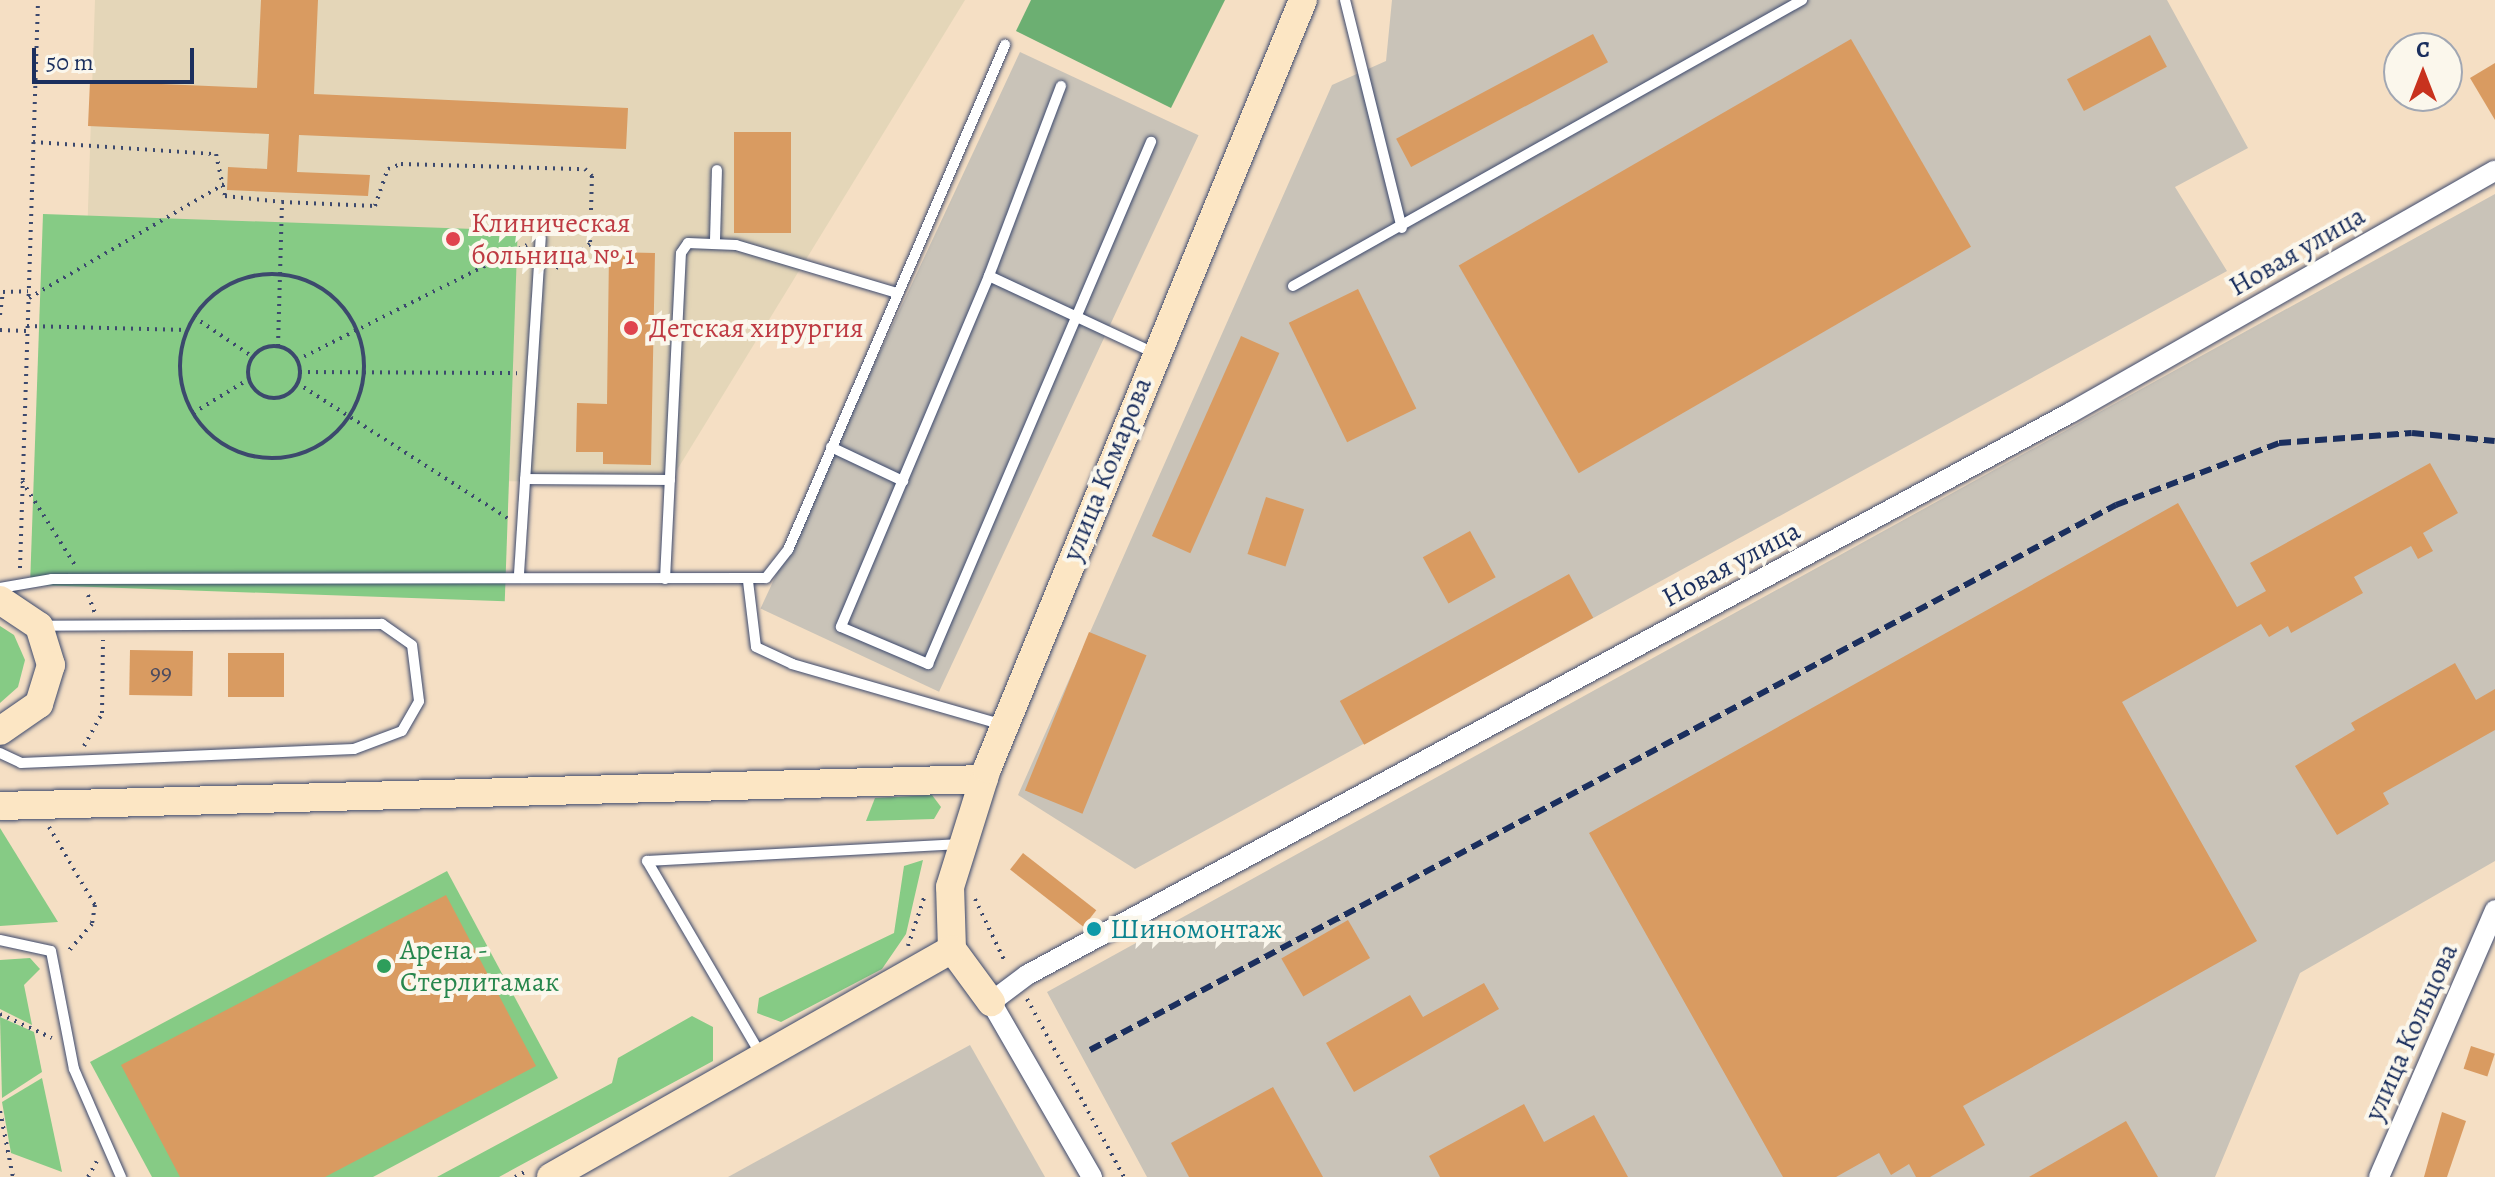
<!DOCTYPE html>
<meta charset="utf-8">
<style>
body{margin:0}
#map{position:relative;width:2495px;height:1177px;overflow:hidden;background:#f5dfc4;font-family:Alegreya,serif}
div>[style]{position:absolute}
.built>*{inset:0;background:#e4d6b8}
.industrial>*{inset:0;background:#c9c3b8;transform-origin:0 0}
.green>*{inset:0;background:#86cb85;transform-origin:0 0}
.forest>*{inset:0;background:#6caf72}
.building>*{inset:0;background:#d99b61;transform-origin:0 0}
.path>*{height:4px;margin-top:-2px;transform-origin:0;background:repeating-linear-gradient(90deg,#3c496d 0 2px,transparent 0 8px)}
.path>.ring{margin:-2px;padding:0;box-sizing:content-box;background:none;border:4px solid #3c496d;border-radius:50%}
.roads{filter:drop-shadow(0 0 2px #3c496d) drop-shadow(0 0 2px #3c496d)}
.lane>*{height:10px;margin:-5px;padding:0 5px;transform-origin:5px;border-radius:5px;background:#fff}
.street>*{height:20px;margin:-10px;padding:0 10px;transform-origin:10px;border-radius:10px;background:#fff}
.secondary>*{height:28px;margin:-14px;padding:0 14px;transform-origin:14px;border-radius:14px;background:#fce6c4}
.rail>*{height:6px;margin-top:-3px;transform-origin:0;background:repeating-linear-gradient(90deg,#1b2f5e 0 12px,transparent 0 18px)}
.dots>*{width:22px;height:22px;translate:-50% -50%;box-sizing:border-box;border:4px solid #fbf7ec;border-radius:50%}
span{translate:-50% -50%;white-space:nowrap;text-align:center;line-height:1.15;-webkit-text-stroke:8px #fbf7ec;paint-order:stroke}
.number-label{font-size:24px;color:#4a4a5f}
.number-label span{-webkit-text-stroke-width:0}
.health-label{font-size:28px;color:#be3a42}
.left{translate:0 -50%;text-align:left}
.street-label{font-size:28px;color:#1b2f5e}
.culture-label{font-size:28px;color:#0d838f}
.leisure-label{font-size:28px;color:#27864d}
.north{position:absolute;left:2383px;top:32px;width:80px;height:80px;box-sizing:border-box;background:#fbf7ec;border:2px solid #a1a7b3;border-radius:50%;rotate:0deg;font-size:22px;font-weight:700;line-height:32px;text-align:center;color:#1b2f5e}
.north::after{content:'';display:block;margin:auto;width:28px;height:36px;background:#c8321e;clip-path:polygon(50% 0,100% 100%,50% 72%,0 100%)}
.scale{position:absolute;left:32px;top:48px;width:162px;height:36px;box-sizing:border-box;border:4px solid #1b2f5e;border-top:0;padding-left:10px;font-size:24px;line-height:28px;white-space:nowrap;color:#1b2f5e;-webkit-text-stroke:6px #fbf7ec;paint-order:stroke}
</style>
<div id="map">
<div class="built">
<div style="clip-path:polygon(95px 0,965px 0,669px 483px,79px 477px)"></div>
</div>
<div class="industrial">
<div style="clip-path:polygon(1392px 0,2167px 0,2248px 148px,2175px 187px,2227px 271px,1135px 869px,1018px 795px,1332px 85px,1386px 61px)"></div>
<div style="left:1020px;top:52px;width:197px;height:614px;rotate:25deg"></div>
<div style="clip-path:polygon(2495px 194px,2495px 861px,2300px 973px,2215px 1177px,1147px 1177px,1047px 992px)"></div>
<div style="clip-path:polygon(970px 1045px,1045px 1177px,728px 1177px)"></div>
</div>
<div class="green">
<div style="left:43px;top:214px;width:475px;height:371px;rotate:2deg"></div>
<div style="clip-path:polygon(0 626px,14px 635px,25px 660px,18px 687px,0 703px)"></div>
<div style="clip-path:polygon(932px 795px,941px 807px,934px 819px,866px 821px,875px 798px)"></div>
<div style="clip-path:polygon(0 828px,58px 922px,0 926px)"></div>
<div style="clip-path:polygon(923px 860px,906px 934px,882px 969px,781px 1022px,757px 1013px,759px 998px,894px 933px,904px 866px)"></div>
<div style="clip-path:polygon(447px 871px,558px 1078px,373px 1177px,152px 1177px,90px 1062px)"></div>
<div style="clip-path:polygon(30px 958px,40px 969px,24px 985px,32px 1025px,0 1009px,0 960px)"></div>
<div style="clip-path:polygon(692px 1016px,713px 1027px,713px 1061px,499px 1177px,437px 1177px,612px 1083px,618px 1058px)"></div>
<div style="clip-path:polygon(0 1017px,34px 1032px,42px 1072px,2px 1098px)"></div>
<div style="clip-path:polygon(42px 1078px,62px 1172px,11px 1153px,2px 1102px)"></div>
</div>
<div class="forest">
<div style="clip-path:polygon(1031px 0,1225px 0,1171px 108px,1016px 31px)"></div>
</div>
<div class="building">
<div style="clip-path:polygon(261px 0,318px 0,314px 94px,628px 108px,626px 149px,299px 135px,297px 172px,370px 175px,368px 196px,227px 190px,228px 167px,267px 169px,269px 134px,88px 126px,90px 81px,257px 88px)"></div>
<div style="left:1593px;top:34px;width:32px;height:223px;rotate:62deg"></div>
<div style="left:2150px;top:35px;width:36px;height:94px;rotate:62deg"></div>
<div style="left:1851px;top:39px;width:240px;height:453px;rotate:60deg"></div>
<div style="clip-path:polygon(2495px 63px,2495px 120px,2470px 78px)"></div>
<div style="left:734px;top:132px;width:57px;height:101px"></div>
<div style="clip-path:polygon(609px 252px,655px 253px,651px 465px,603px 464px,603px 452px,576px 452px,577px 403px,607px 404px)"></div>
<div style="left:1358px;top:289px;width:133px;height:77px;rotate:64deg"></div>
<div style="left:1241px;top:336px;width:42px;height:219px;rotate:24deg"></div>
<div style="clip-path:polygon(2430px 463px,2458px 513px,2423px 533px,2433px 551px,2418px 559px,2411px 546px,2354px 577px,2363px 593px,2291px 633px,2288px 626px,2269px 637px,2261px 624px,2122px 702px,2257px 941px,1963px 1106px,1985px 1145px,1930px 1177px,1916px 1177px,1909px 1164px,1891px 1175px,1879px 1153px,1836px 1177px,1783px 1177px,1589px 833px,2178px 503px,2237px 607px,2266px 591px,2250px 563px)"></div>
<div style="left:1266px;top:497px;width:40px;height:60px;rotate:18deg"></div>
<div style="left:1470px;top:531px;width:53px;height:54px;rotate:61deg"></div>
<div style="left:1569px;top:574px;width:50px;height:262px;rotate:61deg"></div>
<div style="left:1089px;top:632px;width:62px;height:171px;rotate:22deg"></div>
<div style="left:130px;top:650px;width:63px;height:45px;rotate:1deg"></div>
<div style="left:228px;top:653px;width:56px;height:44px"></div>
<div style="clip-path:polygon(2455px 663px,2476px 700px,2495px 689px,2495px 730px,2383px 793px,2389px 804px,2337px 835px,2295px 766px,2355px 730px,2351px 723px)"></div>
<div style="left:1023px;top:853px;width:93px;height:21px;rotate:38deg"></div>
<div style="clip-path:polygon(446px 895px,536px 1066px,325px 1177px,180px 1177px,121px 1065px)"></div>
<div style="left:1348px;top:920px;width:44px;height:77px;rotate:60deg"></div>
<div style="clip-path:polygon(1484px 983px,1499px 1009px,1354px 1092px,1326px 1043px,1410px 995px,1423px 1017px)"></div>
<div style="left:2471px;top:1046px;width:25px;height:24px;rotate:18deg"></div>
<div style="clip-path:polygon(1273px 1087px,1323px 1177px,1189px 1177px,1171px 1143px)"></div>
<div style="clip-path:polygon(1524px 1104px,1544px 1142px,1594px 1115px,1628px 1177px,1440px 1177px,1429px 1156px)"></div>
<div style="clip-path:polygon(2442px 1112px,2466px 1121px,2447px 1177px,2424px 1177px)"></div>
<div style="clip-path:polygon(2126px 1121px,2158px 1177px,2029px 1177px)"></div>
</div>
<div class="path">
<div style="left:33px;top:142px;width:183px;rotate:3.8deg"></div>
<div style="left:216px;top:154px;width:43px;rotate:77.9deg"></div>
<div style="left:225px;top:196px;width:57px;rotate:6deg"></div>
<div style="left:282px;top:202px;width:93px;rotate:2.5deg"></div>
<div style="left:375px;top:206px;width:39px;rotate:-71deg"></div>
<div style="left:388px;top:169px;width:14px;rotate:-21deg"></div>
<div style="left:401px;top:164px;width:184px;rotate:1.6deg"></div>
<div style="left:585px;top:169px;width:10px;rotate:45deg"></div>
<div style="left:592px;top:176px;width:68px;rotate:91.7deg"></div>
<div style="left:590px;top:244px;width:43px;rotate:144.5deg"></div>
<div class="ring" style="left:180px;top:274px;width:180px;height:180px"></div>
<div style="left:29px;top:298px;width:226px;rotate:-30.3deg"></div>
<div style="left:0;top:315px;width:23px;rotate:-83deg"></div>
<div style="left:3px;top:292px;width:25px;rotate:-2deg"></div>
<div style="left:194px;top:317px;width:71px;rotate:34.1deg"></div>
<div style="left:27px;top:326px;width:161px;rotate:1.4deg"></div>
<div style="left:0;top:330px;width:27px;rotate:2deg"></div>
<div style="left:278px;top:346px;width:144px;rotate:-88.4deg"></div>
<div class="ring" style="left:248px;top:346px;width:48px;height:48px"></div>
<div style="left:297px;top:360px;width:257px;rotate:-26.6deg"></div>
<div style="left:300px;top:372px;width:217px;rotate:0.3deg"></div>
<div style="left:297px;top:383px;width:250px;rotate:32.7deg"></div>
<div style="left:193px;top:413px;width:66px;rotate:-31.3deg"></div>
<div style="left:22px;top:481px;width:99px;rotate:57.8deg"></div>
<div style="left:20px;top:568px;width:568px;rotate:-88.18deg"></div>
<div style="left:88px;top:595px;width:19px;rotate:69deg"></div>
<div style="left:84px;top:746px;width:38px;rotate:-61deg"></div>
<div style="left:102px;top:713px;width:73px;rotate:-89.2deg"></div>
<div style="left:49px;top:827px;width:91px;rotate:59.5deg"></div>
<div style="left:95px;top:905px;width:19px;rotate:99deg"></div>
<div style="left:92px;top:924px;width:37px;rotate:131deg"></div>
<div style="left:975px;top:899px;width:70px;rotate:64.5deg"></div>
<div style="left:908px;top:946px;width:51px;rotate:-71.6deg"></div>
<div style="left:1027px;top:999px;width:203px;rotate:61.4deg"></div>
<div style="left:0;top:1014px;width:57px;rotate:24.8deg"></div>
<div style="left:0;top:1111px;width:67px;rotate:78.9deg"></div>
<div style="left:88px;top:1177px;width:18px;rotate:-61deg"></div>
<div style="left:515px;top:1177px;width:13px;rotate:-27deg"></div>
</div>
<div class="roads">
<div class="lane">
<div style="left:1345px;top:0;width:235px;rotate:76deg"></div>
<div style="left:1061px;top:86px;width:203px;rotate:110.8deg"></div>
<div style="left:989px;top:276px;width:182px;rotate:25deg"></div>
<div style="left:715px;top:240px;width:70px;rotate:-88.4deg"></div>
<div style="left:989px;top:276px;width:381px;rotate:112.9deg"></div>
<div style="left:841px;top:627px;width:95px;rotate:23deg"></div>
<div style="left:928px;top:664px;width:568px;rotate:-66.87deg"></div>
<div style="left:1293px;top:286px;width:584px;rotate:-29.33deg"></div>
<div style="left:831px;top:447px;width:80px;rotate:25.3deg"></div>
<div style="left:525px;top:479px;width:145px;rotate:0.4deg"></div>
<div style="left:519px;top:574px;width:337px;rotate:-86.3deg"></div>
<div style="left:665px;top:579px;width:326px;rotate:-87.2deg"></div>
<div style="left:681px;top:253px;width:12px;rotate:-55deg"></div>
<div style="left:688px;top:243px;width:48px;rotate:2.4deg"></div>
<div style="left:736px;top:245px;width:168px;rotate:16.6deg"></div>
<div style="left:748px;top:581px;width:66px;rotate:83.1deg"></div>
<div style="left:756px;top:647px;width:40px;rotate:25deg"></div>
<div style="left:792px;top:664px;width:220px;rotate:16.1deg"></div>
<div style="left:0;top:588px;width:53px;rotate:-9.8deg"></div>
<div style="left:52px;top:579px;width:714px;rotate:-0.08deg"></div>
<div style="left:766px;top:578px;width:36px;rotate:-52deg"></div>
<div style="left:788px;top:550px;width:550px;rotate:-66.75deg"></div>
<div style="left:0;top:753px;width:23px;rotate:25deg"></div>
<div style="left:21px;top:763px;width:333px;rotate:-2.4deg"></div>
<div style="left:354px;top:749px;width:51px;rotate:-20.6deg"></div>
<div style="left:402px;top:731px;width:34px;rotate:-60deg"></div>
<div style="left:419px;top:701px;width:56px;rotate:-97.1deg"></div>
<div style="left:412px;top:645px;width:37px;rotate:-145deg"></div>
<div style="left:382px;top:624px;width:339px;rotate:179.7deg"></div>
<div style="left:0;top:940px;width:52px;rotate:12.2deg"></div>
<div style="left:51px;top:951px;width:120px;rotate:79deg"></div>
<div style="left:74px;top:1069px;width:118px;rotate:66.5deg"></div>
<div style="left:761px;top:1055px;width:225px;rotate:-120.4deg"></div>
<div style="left:647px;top:861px;width:314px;rotate:-3.1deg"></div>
</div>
<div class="street">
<div style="left:1092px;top:1177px;width:202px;rotate:-120deg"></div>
<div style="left:991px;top:1002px;width:45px;rotate:-36.9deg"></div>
<div style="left:1027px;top:975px;width:1185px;rotate:-28.32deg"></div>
<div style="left:2070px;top:413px;width:489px;rotate:-29.7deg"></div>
<div style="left:2379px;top:1177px;width:291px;rotate:-66.5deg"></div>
</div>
<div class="secondary">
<div style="left:0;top:600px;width:47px;rotate:33.7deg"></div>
<div style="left:39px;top:626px;width:41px;rotate:72.9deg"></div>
<div style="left:51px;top:665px;width:41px;rotate:107.1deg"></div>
<div style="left:39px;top:704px;width:47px;rotate:145.3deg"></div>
<div style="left:0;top:806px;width:984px;rotate:-1.57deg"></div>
<div style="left:952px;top:949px;width:62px;rotate:-91.8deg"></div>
<div style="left:950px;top:887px;width:124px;rotate:-72.6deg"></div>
<div style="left:987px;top:769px;width:831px;rotate:-67.66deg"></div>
<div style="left:952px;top:949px;width:66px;rotate:53.7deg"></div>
<div style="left:551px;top:1177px;width:461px;rotate:-29.6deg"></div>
</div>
</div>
<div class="rail">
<div style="left:1090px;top:1050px;width:1162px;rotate:-27.98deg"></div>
<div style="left:2116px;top:505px;width:174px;rotate:-20.8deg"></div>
<div style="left:2279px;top:443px;width:133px;rotate:-4.3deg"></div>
<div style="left:2412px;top:433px;width:83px;rotate:5.5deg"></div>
</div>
<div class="dots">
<div style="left:453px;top:239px;background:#e0444e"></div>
<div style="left:631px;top:328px;background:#e0444e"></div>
<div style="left:1094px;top:929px;background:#0f9aa8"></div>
<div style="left:384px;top:966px;background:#2e9e5b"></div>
</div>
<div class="number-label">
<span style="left:161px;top:673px">99</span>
</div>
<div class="health-label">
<span class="left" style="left:471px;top:239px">Клиническая<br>больница № 1</span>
<span class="left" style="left:649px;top:328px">Детская хирургия</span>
</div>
<div class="street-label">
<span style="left:2297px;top:251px;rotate:-30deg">Новая улица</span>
<span style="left:1107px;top:469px;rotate:-68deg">улица Комарова</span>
<span style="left:1731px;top:564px;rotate:-28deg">Новая улица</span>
<span style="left:2411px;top:1032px;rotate:-66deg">улица Кольцова</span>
</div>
<div class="culture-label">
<span class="left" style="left:1110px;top:929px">Шиномонтаж</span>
</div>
<div class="leisure-label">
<span class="left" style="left:400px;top:966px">Арена -<br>Стерлитамак</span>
</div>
<div class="north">С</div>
<div class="scale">50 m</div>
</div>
